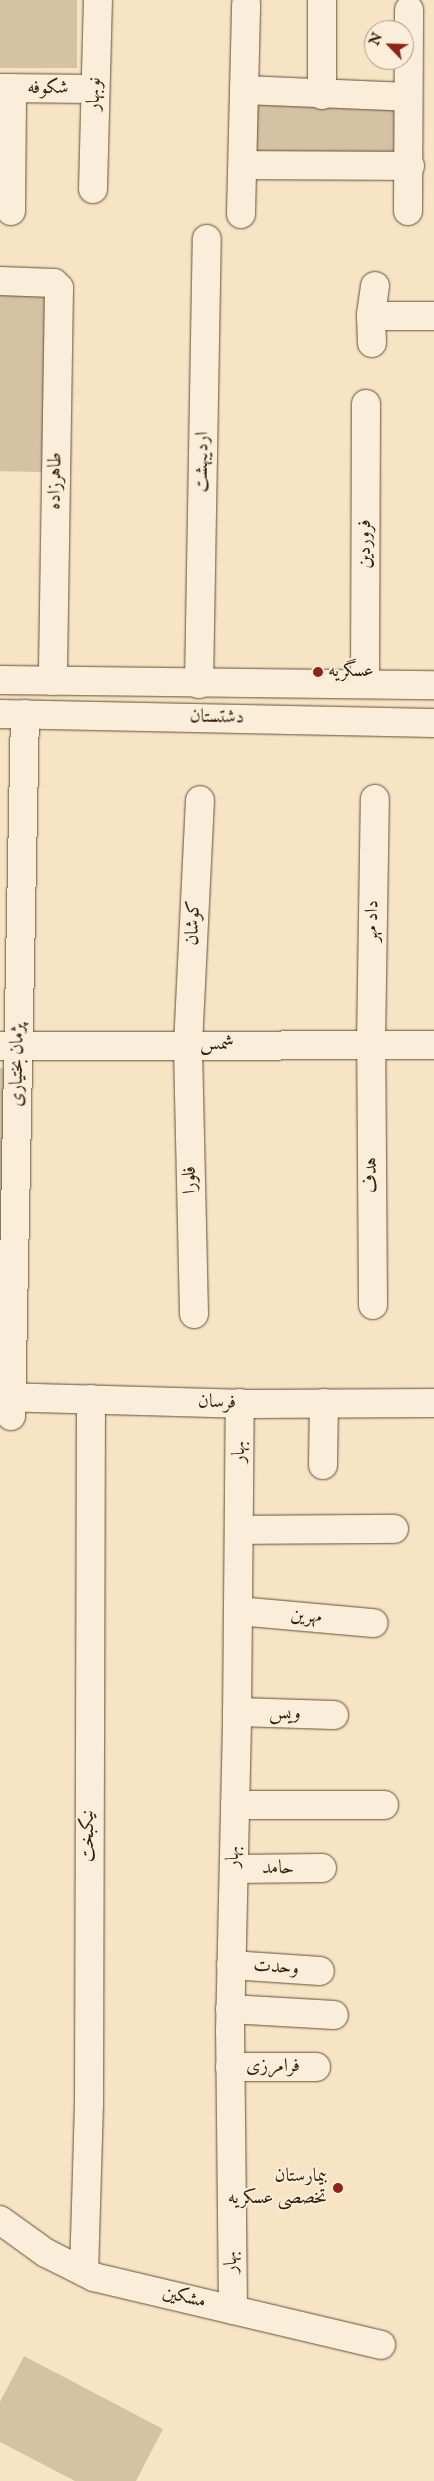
<!DOCTYPE html>
<meta charset="utf-8">
<style>
body{margin:0}
#map{position:relative;width:434px;height:2481px;overflow:hidden;background:#f7e4c5;font-family:"IM FELL English",Amiri,serif}
div>[style]{position:absolute}
.green>*{inset:0;background:#d5c2a5;transform-origin:0 0}
.roads{filter:drop-shadow(0 0 1px #625037) drop-shadow(0 0 1px #625037)}
.minor>*{height:28px;margin:-14px;padding:0 14px;transform-origin:14px;border-radius:14px;background:#faedd9}
.dots>*{width:14px;height:14px;translate:-50% -50%;box-sizing:border-box;border:2px solid #faedd9;border-radius:50%}
span{translate:-50% -50%;white-space:nowrap;text-align:center;line-height:1.15;-webkit-text-stroke:4px #faedd9;paint-order:stroke}
.street-label{font-size:19px;color:#311e08}
.poi-label{font-size:19px;color:#311e08}
.left{translate:0 -50%;text-align:left}
.right{translate:-100% -50%;text-align:right}
.north{position:absolute;left:364px;top:20px;width:50px;height:50px;box-sizing:border-box;background:#faedd9;border:1px solid #aa9a85;border-radius:50%;rotate:294deg;font-size:14px;font-weight:700;line-height:20px;text-align:center;color:#311e08}
.north::after{content:'';display:block;margin:auto;width:18px;height:22px;background:#8f2418;clip-path:polygon(50% 0,100% 100%,50% 72%,0 100%)}
</style>
<div id="map">
<div class="green">
<div style="left:0;top:0;width:77px;height:68px"></div>
<div style="left:250px;top:105px;width:149px;height:52px"></div>
<div style="left:49px;top:296px;width:176px;height:49px;rotate:91deg"></div>
<div style="clip-path:polygon(0 1068px,11px 1068px,0 1376px)"></div>
<div style="clip-path:polygon(24px 2356px,163px 2429px,136px 2481px,75px 2481px,0 2442px,0 2402px)"></div>
</div>
<div class="roads">
<div class="minor">
<div style="left:0;top:88px;width:95px;rotate:0.6deg"></div>
<div style="left:244px;top:90px;width:164px;rotate:2.4deg"></div>
<div style="left:322px;top:95px;width:95px;rotate:-90deg"></div>
<div style="left:243px;top:165px;width:167px;rotate:0.3deg"></div>
<div style="left:93px;top:189px;width:189px;rotate:-88.5deg"></div>
<div style="left:11px;top:211px;width:123px;rotate:-89.5deg"></div>
<div style="left:408px;top:211px;width:201px;rotate:-89.7deg"></div>
<div style="left:241px;top:214px;width:210px;rotate:-88.6deg"></div>
<div style="left:0;top:281px;width:54px;rotate:2.1deg"></div>
<div style="left:54px;top:283px;width:7px;rotate:45deg"></div>
<div style="left:59px;top:288px;width:393px;rotate:90.9deg"></div>
<div style="left:375px;top:286px;width:30px;rotate:98deg"></div>
<div style="left:371px;top:316px;width:63px"></div>
<div style="left:371px;top:316px;width:27px;rotate:88deg"></div>
<div style="left:0;top:680px;width:434px;rotate:0.7deg"></div>
<div style="left:199px;top:684px;width:445px;rotate:-89deg"></div>
<div style="left:365px;top:684px;width:280px;rotate:-89.8deg"></div>
<div style="left:0;top:714px;width:434px;rotate:1.2deg"></div>
<div style="left:0;top:1046px;width:434px;rotate:-0.1deg"></div>
<div style="left:373px;top:1305px;width:261px;rotate:-90.4deg"></div>
<div style="left:371px;top:1044px;width:245px;rotate:-89.1deg"></div>
<div style="left:194px;top:1314px;width:269px;rotate:-91.3deg"></div>
<div style="left:188px;top:1045px;width:245px;rotate:-87.2deg"></div>
<div style="left:0;top:1397px;width:248px;rotate:1.6deg"></div>
<div style="left:248px;top:1404px;width:186px;rotate:-0.3deg"></div>
<div style="left:11px;top:1416px;width:702px;rotate:-88.86deg"></div>
<div style="left:323px;top:1465px;width:62px;rotate:-89.1deg"></div>
<div style="left:239px;top:1530px;width:155px;rotate:-0.4deg"></div>
<div style="left:238px;top:1611px;width:136px;rotate:5.1deg"></div>
<div style="left:237px;top:1712px;width:97px;rotate:1.8deg"></div>
<div style="left:235px;top:1805px;width:149px"></div>
<div style="left:234px;top:1869px;width:88px;rotate:-0.7deg"></div>
<div style="left:231px;top:1965px;width:89px;rotate:3.9deg"></div>
<div style="left:230px;top:2009px;width:104px;rotate:3.3deg"></div>
<div style="left:230px;top:2067px;width:86px"></div>
<div style="left:0;top:2220px;width:57px;rotate:35.7deg"></div>
<div style="left:46px;top:2253px;width:54px;rotate:26.6deg"></div>
<div style="left:94px;top:2277px;width:295px;rotate:13.3deg"></div>
<div style="left:84px;top:2272px;width:168px;rotate:-88.3deg"></div>
<div style="left:89px;top:2104px;width:705px;rotate:-89.84deg"></div>
<div style="left:233px;top:2310px;width:279px;rotate:-90.6deg"></div>
<div style="left:230px;top:2031px;width:311px;rotate:-88.7deg"></div>
<div style="left:237px;top:1720px;width:317px;rotate:-89.5deg"></div>
</div>
</div>
<div class="dots">
<div style="left:318px;top:672px;background:#8f2418"></div>
<div style="left:338px;top:2188px;background:#8f2418"></div>
</div>
<div class="street-label">
<span style="left:48px;top:89px">شکوفه</span>
<span style="left:95px;top:94px;rotate:-88deg">نوبهار</span>
<span style="left:203px;top:462px;rotate:-89deg">اردیبهشت</span>
<span style="left:56px;top:481px;rotate:-89deg">طاهرزاده</span>
<span style="left:366px;top:544px;rotate:-90deg">فروردین</span>
<span style="left:217px;top:718px;rotate:1deg">دشتستان</span>
<span style="left:373px;top:921px;rotate:-89deg">داد مهر</span>
<span style="left:194px;top:923px;rotate:-87deg">کوشان</span>
<span style="left:217px;top:1045px">شمس</span>
<span style="left:18px;top:1065px;rotate:-89deg">پژمان بختیاری</span>
<span style="left:372px;top:1175px;rotate:-91deg">هدف</span>
<span style="left:191px;top:1180px;rotate:-91deg">فلورا</span>
<span style="left:217px;top:1403px;rotate:2deg">فرسان</span>
<span style="left:240px;top:1452px;rotate:-89deg">بهار</span>
<span style="left:306px;top:1617px;rotate:5deg">مهرین</span>
<span style="left:285px;top:1714px;rotate:2deg">ویس</span>
<span style="left:89px;top:1836px;rotate:-90deg">نیکبخت</span>
<span style="left:234px;top:1857px;rotate:-89deg">بهار</span>
<span style="left:278px;top:1869px">حامد</span>
<span style="left:276px;top:1968px;rotate:4deg">وحدت</span>
<span style="left:273px;top:2067px">فرامرزی</span>
<span style="left:232px;top:2262px;rotate:-91deg">بهار</span>
<span style="left:184px;top:2298px;rotate:13deg">مشکین</span>
</div>
<div class="poi-label">
<span class="left" style="left:328px;top:672px">عسگریه</span>
<span class="right" style="left:327px;top:2188px">بیمارستان<br>تخصصی عسکریه</span>
</div>
<div class="north">N</div>
</div>
